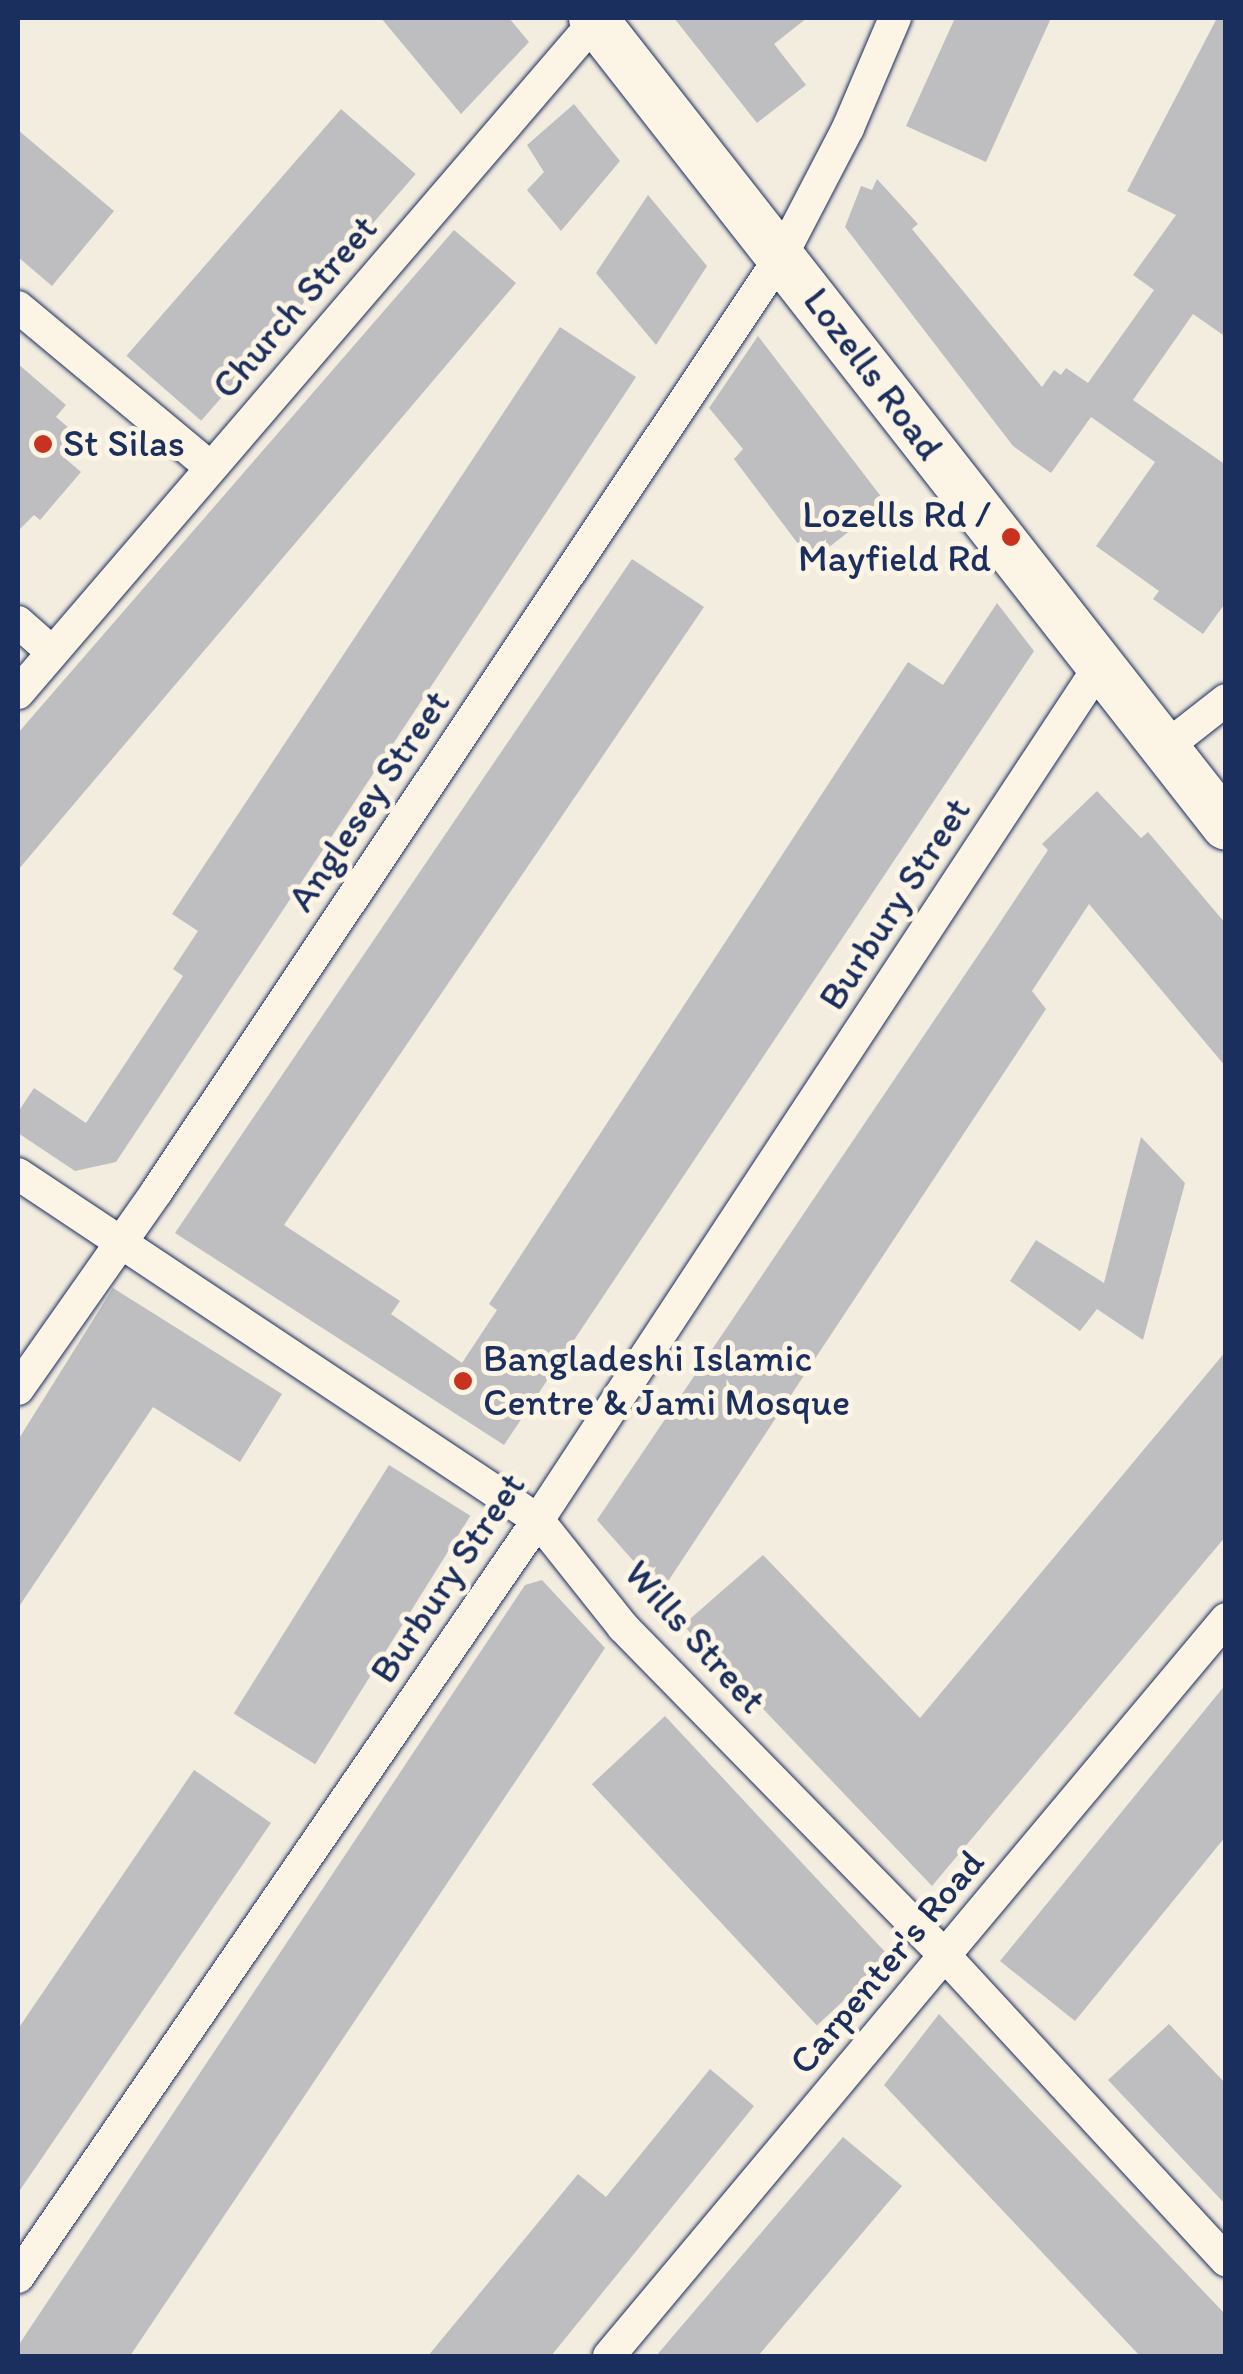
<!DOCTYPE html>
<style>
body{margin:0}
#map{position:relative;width:1243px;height:2374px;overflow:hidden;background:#f3ede0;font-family:Itim,sans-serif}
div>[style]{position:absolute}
.building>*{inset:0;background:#bebec0;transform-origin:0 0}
.roads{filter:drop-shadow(0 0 2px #1b2f5e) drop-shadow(0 0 2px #1b2f5e)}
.minor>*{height:32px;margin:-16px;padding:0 16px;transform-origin:16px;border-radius:16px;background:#fcf5e5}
.secondary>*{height:48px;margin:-24px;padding:0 24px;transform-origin:24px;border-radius:24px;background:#fcf5e5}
.dots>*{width:28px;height:28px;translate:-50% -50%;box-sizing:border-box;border:5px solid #fcf5e5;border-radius:50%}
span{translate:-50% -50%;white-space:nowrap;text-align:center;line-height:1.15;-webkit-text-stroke:10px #fcf5e5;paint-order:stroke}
.street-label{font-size:38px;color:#1b2f5e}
.poi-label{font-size:38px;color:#1b2f5e}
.left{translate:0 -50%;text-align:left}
.right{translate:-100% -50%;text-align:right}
.frame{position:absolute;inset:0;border:20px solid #1b2f5e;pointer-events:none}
</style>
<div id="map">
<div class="building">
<div style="clip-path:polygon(381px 18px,509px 18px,529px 42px,461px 114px)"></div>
<div style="clip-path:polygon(674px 18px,807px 18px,774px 44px,806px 85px,757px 123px)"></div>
<div style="clip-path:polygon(955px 18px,1051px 18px,986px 162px,906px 126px)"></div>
<div style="clip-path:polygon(1217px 18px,1226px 18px,1226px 337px,1193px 314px,1133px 400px,1226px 465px,1226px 602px,1203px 634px,1153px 599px,1159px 591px,1096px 546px,1155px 462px,1091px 417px,1051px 473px,1013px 446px,845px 227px,861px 186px,872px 190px,877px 179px,918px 224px,912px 229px,1042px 387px,1054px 370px,1061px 375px,1066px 368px,1088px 383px,1154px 290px,1133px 275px,1176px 215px,1127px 191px)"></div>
<div style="clip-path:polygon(574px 104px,620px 161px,561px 231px,527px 190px,544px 172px,527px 145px)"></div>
<div style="left:341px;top:109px;width:99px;height:327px;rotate:41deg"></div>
<div style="clip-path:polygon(18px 130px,114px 211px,52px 286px,18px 257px)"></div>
<div style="clip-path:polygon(648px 195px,707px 266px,656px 345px,596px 273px)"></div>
<div style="clip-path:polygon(454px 230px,516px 283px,18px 870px,18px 733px)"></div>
<div style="clip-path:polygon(560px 327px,636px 377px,116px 1162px,75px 1171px,18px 1133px,18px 1112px,34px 1088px,86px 1123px,183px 976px,173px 969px,198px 931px,172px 914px)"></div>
<div style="clip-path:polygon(758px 336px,886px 503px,811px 561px,734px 459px,743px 449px,709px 408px)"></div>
<div style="clip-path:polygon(18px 364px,66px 405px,56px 417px,76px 434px,60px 454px,81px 472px,40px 520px,34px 515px,18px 531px)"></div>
<div style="clip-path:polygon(632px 559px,704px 607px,284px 1225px,400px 1301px,391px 1314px,462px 1363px,497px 1310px,489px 1304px,908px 662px,943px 685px,997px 603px,1034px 651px,504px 1445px,175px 1233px)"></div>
<div style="clip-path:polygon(1097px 791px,1141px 838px,1148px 832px,1226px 924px,1226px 1067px,1089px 904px,1032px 991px,1046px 1009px,661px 1592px,597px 1520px,989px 939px,1048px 850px,1042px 844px)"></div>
<div style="clip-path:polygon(1141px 1137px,1185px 1183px,1143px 1340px,1097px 1309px,1080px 1331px,1010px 1281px,1036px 1240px,1104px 1283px)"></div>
<div style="clip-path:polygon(113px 1288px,282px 1394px,240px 1462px,153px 1407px,18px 1608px,18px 1440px)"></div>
<div style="clip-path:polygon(1226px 1351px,1226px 1536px,932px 1886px,683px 1625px,763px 1555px,920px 1718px)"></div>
<div style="left:389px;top:1465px;width:96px;height:293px;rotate:32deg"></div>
<div style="clip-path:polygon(542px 1580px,605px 1648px,130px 2356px,18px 2356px,18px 2346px,525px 1585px)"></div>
<div style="clip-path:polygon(1226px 1684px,1226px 1836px,1075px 2021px,1000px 1961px)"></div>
<div style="left:665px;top:1716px;width:330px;height:100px;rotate:47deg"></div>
<div style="clip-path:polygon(194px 1770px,271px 1823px,18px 2193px,18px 2029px)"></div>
<div style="clip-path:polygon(939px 2014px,1226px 2315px,1226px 2356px,1140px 2356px,884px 2085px)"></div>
<div style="clip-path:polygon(1169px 2024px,1226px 2084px,1226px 2205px,1108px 2080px)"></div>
<div style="clip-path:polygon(710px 2069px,754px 2106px,551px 2356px,428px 2356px,578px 2174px,606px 2197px)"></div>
<div style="clip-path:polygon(843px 2137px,902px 2186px,758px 2356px,656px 2356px)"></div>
</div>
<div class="roads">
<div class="minor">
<div style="left:18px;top:307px;width:250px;rotate:39.8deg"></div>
<div style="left:18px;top:622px;width:45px;rotate:41.4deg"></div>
<div style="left:18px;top:693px;width:887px;rotate:-49.34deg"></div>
<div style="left:1166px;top:747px;width:76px;rotate:-38.1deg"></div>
<div style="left:18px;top:1174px;width:625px;rotate:33.64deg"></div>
<div style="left:538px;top:1520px;width:137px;rotate:51.5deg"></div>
<div style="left:623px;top:1627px;width:462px;rotate:45.6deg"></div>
<div style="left:946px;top:1957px;width:413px;rotate:47.3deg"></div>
<div style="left:18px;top:1389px;width:242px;rotate:-54.9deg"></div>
<div style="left:157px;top:1191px;width:1125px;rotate:-56.27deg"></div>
<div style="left:782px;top:255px;width:143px;rotate:-62.5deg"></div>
<div style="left:848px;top:128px;width:120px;rotate:-66.9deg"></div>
<div style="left:18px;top:2277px;width:918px;rotate:-55.51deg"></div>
<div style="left:538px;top:1520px;width:1021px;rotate:-56.67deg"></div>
<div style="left:609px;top:2356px;width:961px;rotate:-50.06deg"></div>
</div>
<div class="secondary">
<div style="left:593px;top:18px;width:1026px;rotate:51.92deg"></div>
</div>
</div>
<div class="dots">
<div style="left:43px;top:444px;background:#c8321e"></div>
<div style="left:1011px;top:537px;background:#c8321e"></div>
<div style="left:463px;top:1381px;background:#c8321e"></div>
</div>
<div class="street-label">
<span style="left:295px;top:307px;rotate:-49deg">Church Street</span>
<span style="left:873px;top:374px;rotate:53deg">Lozells Road</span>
<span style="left:369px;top:801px;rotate:-56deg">Anglesey Street</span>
<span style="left:895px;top:904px;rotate:-57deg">Burbury Street</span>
<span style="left:448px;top:1578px;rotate:-56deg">Burbury Street</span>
<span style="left:695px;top:1637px;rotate:48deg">Wills Street</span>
<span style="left:887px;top:1962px;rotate:-50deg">Carpenter's Road</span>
</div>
<div class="poi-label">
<span class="left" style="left:63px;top:444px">St Silas</span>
<span class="right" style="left:991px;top:537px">Lozells Rd /<br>Mayfield Rd</span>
<span class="left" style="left:483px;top:1381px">Bangladeshi Islamic<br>Centre &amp; Jami Mosque</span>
</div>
<div class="frame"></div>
</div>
